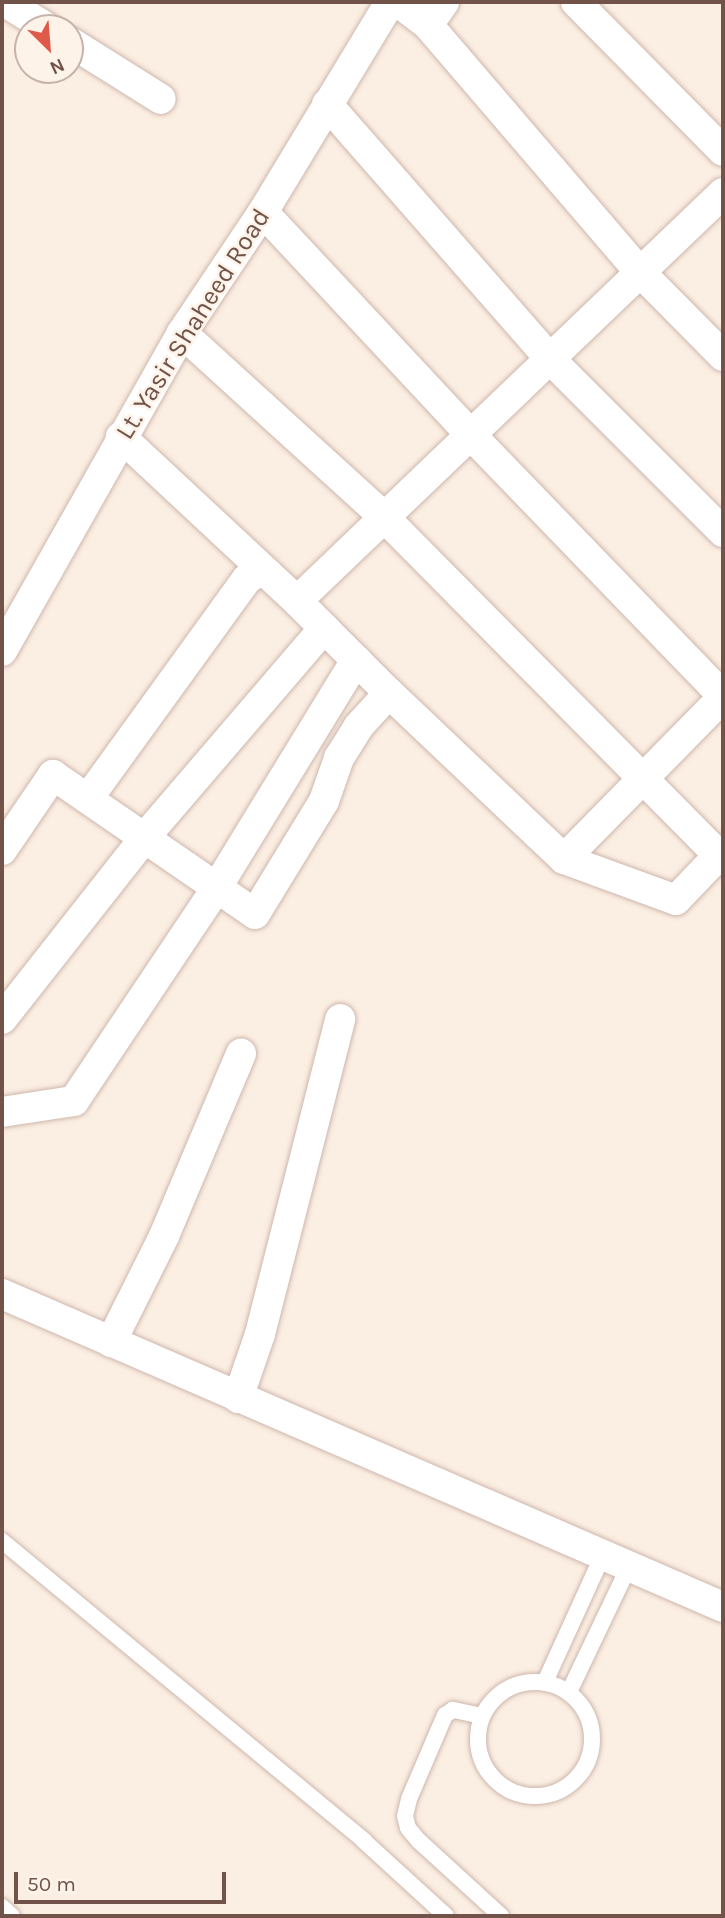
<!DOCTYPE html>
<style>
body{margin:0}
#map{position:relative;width:725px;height:1918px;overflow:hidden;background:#fbeee2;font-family:Karla,sans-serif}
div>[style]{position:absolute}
.roads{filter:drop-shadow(0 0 2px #ceb7ad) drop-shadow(0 0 2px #ceb7ad)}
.lane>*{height:16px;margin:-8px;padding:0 8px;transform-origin:8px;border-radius:8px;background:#fff}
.lane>.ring{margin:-8px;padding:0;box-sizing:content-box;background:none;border:16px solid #fff;border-radius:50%}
.street>*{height:30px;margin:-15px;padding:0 15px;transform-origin:15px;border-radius:15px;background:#fff}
span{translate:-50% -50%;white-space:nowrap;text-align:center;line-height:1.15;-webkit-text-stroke:5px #fef3e8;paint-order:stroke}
.street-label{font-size:26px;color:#71534a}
.frame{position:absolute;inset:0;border:4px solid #71534a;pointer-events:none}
.north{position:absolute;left:14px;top:14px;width:70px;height:70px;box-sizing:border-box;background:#fef3e8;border:2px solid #c6b3a9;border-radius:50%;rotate:155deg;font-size:19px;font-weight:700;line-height:28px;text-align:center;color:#71534a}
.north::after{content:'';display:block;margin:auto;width:24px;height:32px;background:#e05a4c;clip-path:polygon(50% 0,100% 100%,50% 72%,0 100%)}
.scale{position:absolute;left:14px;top:1872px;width:212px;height:32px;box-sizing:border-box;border:4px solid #71534a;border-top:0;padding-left:9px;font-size:21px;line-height:24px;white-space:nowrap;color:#71534a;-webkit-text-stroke:5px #fef3e8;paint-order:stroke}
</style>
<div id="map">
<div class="roads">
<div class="lane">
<div style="left:2px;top:1541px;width:470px;rotate:39.6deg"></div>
<div style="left:364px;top:1841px;width:111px;rotate:42.4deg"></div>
<div style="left:545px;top:1682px;width:140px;rotate:-65.5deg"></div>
<div class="ring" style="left:478px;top:1682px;width:98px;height:98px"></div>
<div style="left:569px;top:1692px;width:140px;rotate:-64.5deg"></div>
<div style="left:482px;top:1716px;width:30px;rotate:-168deg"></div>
<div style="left:453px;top:1710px;width:9px;rotate:148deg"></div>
<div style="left:445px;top:1715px;width:91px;rotate:113.2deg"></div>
<div style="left:409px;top:1799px;width:17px;rotate:103deg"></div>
<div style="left:405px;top:1816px;width:12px;rotate:76deg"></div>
<div style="left:408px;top:1828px;width:17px;rotate:50deg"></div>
<div style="left:419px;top:1841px;width:111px;rotate:42.4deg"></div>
<div style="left:2px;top:1907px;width:13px;rotate:42deg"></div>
</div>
<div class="street">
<div style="left:5px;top:2px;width:49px;rotate:31.8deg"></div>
<div style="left:398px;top:2px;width:38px;rotate:37deg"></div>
<div style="left:428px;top:25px;width:326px;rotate:49.4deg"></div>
<div style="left:640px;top:272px;width:118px;rotate:45.3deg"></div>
<div style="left:576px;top:2px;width:209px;rotate:45.4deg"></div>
<div style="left:428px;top:25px;width:28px;rotate:-55deg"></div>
<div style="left:70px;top:42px;width:107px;rotate:32.1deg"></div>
<div style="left:327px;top:104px;width:339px;rotate:48.8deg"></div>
<div style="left:550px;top:359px;width:245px;rotate:45deg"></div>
<div style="left:263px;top:212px;width:304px;rotate:47deg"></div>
<div style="left:470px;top:434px;width:364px;rotate:46deg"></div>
<div style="left:182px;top:333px;width:273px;rotate:42.3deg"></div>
<div style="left:384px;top:517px;width:482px;rotate:45.3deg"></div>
<div style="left:297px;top:601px;width:590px;rotate:-43.76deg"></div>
<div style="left:2px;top:651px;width:365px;rotate:-60.5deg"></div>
<div style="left:182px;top:333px;width:146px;rotate:-56.2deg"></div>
<div style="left:263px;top:212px;width:245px;rotate:-58.8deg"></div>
<div style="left:389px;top:693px;width:241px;rotate:43.5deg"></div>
<div style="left:564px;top:859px;width:119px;rotate:20.1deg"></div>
<div style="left:676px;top:900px;width:62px;rotate:-46.3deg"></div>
<div style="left:89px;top:797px;width:269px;rotate:-54.1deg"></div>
<div style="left:247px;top:579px;width:18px;rotate:-34deg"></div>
<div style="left:2px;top:850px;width:91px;rotate:-55.8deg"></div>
<div style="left:53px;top:775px;width:245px;rotate:34.5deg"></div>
<div style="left:255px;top:914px;width:132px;rotate:-58.6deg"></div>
<div style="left:324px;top:801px;width:46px;rotate:-70.8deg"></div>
<div style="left:339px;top:758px;width:36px;rotate:-58deg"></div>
<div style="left:358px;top:727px;width:46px;rotate:-47.6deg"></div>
<div style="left:389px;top:693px;width:130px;rotate:-135deg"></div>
<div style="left:297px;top:601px;width:241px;rotate:-137deg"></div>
<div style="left:564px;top:859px;width:227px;rotate:-45.5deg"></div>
<div style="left:2px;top:1019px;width:231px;rotate:-51.8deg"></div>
<div style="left:145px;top:837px;width:275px;rotate:-49.4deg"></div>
<div style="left:2px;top:1112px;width:73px;rotate:-8.7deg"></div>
<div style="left:74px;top:1101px;width:257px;rotate:-56.2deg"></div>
<div style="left:217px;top:887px;width:266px;rotate:-58.5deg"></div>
<div style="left:2px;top:1294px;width:786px;rotate:23.47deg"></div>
<div style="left:111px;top:1342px;width:119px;rotate:-63.4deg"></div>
<div style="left:164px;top:1236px;width:198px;rotate:-67.1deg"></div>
<div style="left:238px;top:1398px;width:68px;rotate:-71deg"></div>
<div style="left:260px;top:1334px;width:325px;rotate:-75.7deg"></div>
</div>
</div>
<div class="street-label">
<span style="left:193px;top:324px;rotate:-58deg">Lt. Yasir Shaheed Road</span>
</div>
<div class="frame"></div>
<div class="north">N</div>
<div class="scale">50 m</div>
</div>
